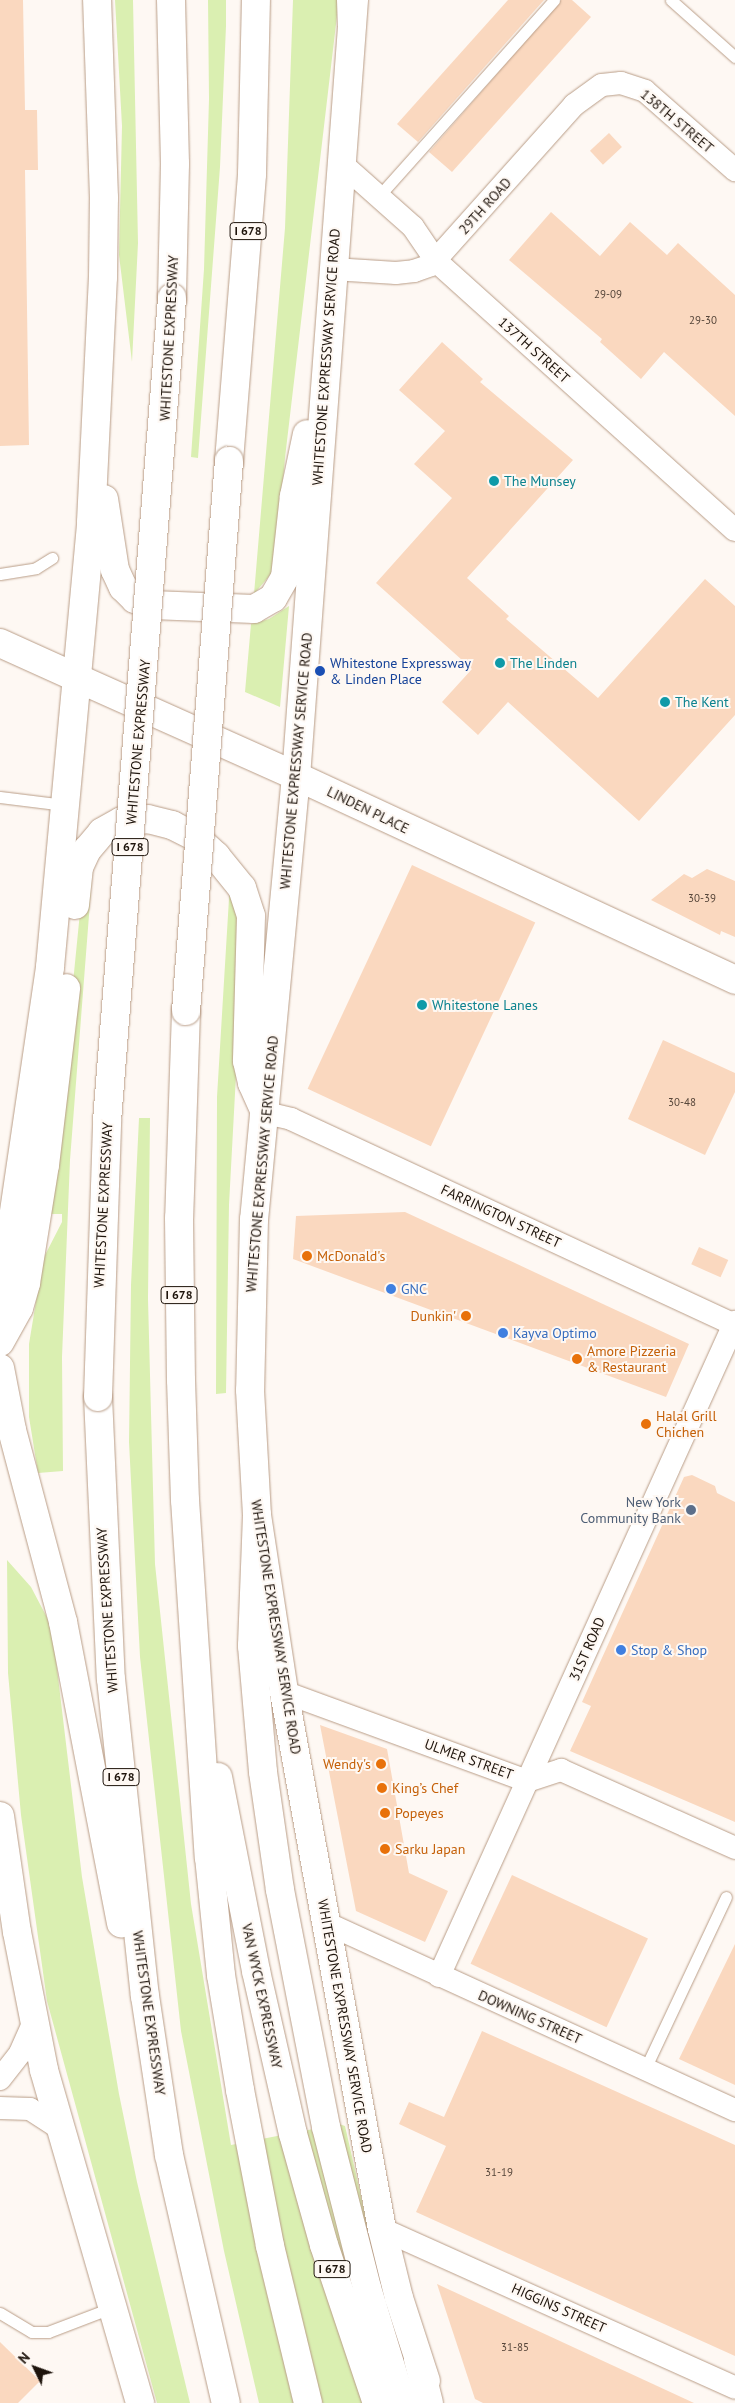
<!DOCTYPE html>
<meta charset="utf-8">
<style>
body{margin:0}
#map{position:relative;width:735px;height:2403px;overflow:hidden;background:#fef8f3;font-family:"PT Sans",sans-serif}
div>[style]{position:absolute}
.green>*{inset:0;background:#daefb1}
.building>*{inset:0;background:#fad8bf;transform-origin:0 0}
.roads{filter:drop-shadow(0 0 1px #b99d87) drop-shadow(0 0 1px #b99d87)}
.service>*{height:11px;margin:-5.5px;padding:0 5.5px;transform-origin:5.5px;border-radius:5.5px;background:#fff}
.minor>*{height:22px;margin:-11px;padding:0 11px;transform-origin:11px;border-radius:11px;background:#fff}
.tertiary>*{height:28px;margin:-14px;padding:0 14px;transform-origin:14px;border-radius:14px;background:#fff}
.secondary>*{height:28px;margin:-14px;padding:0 14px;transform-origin:14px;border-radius:14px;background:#fff}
.motorway>*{height:28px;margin:-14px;padding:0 14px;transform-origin:14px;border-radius:14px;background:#fff}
.bridges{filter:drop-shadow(0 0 1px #b99d87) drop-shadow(0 0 1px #b99d87)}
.motorway-bridge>*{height:28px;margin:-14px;padding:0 14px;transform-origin:14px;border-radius:14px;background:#fff}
.dots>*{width:14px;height:14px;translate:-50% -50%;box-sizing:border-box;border:2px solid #fef8f3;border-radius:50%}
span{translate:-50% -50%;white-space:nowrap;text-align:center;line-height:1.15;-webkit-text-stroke:4px #fef8f3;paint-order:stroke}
.number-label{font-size:11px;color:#554539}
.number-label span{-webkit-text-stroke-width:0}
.shield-label span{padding:1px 4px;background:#fef8f3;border:1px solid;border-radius:4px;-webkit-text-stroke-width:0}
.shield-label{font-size:12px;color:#1e140c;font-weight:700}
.street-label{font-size:14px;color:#1e140c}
.culture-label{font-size:14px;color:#0d838f}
.left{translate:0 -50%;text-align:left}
.transit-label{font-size:14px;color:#164399}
.food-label{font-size:14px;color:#c56008}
.right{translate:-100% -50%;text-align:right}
.shop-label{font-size:14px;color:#366cbe}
.service-label{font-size:14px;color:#4e5e75}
.north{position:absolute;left:10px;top:2343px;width:50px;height:50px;-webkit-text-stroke:4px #fef8f3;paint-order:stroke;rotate:312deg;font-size:14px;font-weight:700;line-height:20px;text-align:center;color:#1e140c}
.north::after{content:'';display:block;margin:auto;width:18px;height:22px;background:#1e140c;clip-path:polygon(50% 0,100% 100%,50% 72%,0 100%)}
</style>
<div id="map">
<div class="green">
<div style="clip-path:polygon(115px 0,133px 0,138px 243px,132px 362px,119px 255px,122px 126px)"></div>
<div style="clip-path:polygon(208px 0,226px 0,226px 26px,220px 167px,198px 458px,191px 457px,204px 269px,209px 99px)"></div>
<div style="clip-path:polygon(293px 0,338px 0,338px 7px,285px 458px,277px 552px,271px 574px,254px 594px,285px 228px)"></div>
<div style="clip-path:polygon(289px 606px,280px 707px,245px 692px,251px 624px,269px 619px)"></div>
<div style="clip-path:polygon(94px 851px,70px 1160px,62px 1357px,63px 1471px,38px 1473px,29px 1417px,29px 1344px,43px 1259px,62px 1222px,62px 1214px,50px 1214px,84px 872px)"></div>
<div style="clip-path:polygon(230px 882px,243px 945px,229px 1205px,226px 1393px,216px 1394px,217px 1097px)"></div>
<div style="clip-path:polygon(139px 1118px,150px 1118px,148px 1299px,155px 1564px,191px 1904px,231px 2145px,339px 2124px,345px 2126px,377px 2266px,416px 2403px,259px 2403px,224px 2251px,181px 2031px,140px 1657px,129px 1442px,131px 1285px)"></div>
<div style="clip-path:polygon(7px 1560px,31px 1587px,52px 1627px,82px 1877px,119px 2094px,137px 2182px,190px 2403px,157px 2403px,47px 2001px,21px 1815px,8px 1673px)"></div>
</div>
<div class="building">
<div style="clip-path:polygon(0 0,23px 0,25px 110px,37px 110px,38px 170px,25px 170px,29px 445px,0 446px)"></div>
<div style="clip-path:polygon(508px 0,544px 0,418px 142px,397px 124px)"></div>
<div style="clip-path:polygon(561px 0,572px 0,591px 17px,452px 172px,429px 152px)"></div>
<div style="left:609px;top:133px;width:19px;height:26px;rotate:47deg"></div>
<div style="clip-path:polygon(551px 212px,600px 256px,630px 222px,667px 255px,678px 243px,735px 295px,735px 416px,664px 352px,641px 379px,600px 342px,602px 339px,509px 260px)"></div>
<div style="clip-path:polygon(442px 342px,483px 379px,480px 382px,573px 460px,467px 578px,509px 616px,506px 619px,598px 698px,705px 579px,735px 606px,735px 715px,639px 821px,508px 702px,478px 735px,442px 702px,472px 669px,376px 583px,452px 498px,414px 464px,445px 431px,399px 390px)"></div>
<div style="left:412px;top:865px;width:136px;height:247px;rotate:25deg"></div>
<div style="clip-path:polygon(707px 869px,735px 881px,735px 937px,721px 931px,720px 935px,651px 900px,684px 874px,692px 878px)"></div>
<div style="clip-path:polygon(663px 1040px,735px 1073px,735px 1092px,705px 1155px,628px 1119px)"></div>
<div style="clip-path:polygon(405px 1212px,689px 1344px,666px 1397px,293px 1259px,296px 1216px)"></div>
<div style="left:699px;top:1247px;width:32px;height:19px;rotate:24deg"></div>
<div style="clip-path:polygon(692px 1475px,715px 1486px,717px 1493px,735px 1502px,735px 1822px,570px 1751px,591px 1706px,582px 1702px,684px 1477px)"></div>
<div style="clip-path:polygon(320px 1725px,387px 1749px,409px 1873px,448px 1891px,425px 1942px,356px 1911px)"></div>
<div style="left:512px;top:1875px;width:150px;height:98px;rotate:25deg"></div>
<div style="clip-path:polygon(735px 1944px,735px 2085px,679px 2059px)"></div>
<div style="clip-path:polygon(482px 2031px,735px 2145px,735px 2356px,416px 2212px,446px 2146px,399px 2124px,409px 2102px,444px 2117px)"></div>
<div style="clip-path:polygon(437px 2284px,694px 2403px,483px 2403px,475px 2399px)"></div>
<div style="clip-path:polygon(0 2342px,40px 2381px,18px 2403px,0 2403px)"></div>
</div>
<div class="roads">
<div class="service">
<div style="left:671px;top:0;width:86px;rotate:41.7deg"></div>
<div style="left:378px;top:197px;width:264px;rotate:-48.2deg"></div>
<div style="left:0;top:574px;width:36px;rotate:-9deg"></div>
<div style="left:36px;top:568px;width:19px;rotate:-32deg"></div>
<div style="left:0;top:797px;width:65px;rotate:7deg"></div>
<div style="left:645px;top:2069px;width:190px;rotate:-64.8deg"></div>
<div style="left:0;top:2313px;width:37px;rotate:31deg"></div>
<div style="left:32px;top:2332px;width:16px"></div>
<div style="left:48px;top:2332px;width:67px;rotate:-20.9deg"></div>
</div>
<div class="minor">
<div style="left:341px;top:163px;width:96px;rotate:41.6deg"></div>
<div style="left:413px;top:227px;width:41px;rotate:55.9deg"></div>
<div style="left:436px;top:261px;width:402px;rotate:42deg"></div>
<div style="left:333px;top:269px;width:63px;rotate:3.6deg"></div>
<div style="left:396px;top:273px;width:18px;rotate:-6deg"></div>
<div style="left:414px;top:271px;width:18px;rotate:-19deg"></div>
<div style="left:431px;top:265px;width:215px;rotate:-48.2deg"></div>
<div style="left:574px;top:105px;width:34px;rotate:-36deg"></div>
<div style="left:602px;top:85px;width:19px;rotate:-6deg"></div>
<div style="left:621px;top:83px;width:25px;rotate:18deg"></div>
<div style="left:645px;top:91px;width:120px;rotate:41.3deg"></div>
<div style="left:266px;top:1113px;width:26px;rotate:13deg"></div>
<div style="left:291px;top:1119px;width:489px;rotate:24.9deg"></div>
<div style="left:284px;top:1692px;width:259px;rotate:20.1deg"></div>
<div style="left:527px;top:1781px;width:36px;rotate:-18deg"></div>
<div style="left:561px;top:1770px;width:191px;rotate:24.1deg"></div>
<div style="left:326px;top:1923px;width:450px;rotate:24.6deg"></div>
<div style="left:439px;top:1976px;width:718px;rotate:-65.65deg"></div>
<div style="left:0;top:2079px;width:33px;rotate:-52deg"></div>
<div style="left:20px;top:2053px;width:35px;rotate:-66deg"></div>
<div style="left:0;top:2108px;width:30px;rotate:2deg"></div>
<div style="left:30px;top:2109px;width:35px;rotate:33deg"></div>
<div style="left:382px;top:2229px;width:387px;rotate:24.2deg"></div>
</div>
<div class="tertiary">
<div style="left:0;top:643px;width:85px;rotate:24.4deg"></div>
</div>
<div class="secondary">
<div style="left:354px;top:0;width:778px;rotate:94.27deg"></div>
<div style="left:296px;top:776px;width:445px;rotate:95.4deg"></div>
<div style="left:254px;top:1219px;width:171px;rotate:91.3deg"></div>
<div style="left:250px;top:1390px;width:125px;rotate:86.8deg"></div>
<div style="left:257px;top:1515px;width:179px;rotate:81.3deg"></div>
<div style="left:284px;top:1692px;width:546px;rotate:79.66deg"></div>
<div style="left:382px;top:2229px;width:71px;rotate:76.2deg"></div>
<div style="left:399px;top:2298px;width:87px;rotate:72deg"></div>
<div style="left:104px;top:499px;width:72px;rotate:81.2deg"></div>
<div style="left:115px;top:570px;width:19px;rotate:65deg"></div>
<div style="left:123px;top:587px;width:17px;rotate:45deg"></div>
<div style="left:135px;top:599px;width:18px;rotate:19deg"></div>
<div style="left:152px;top:605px;width:102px;rotate:2.2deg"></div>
<div style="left:254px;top:609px;width:22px;rotate:-30deg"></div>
<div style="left:273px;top:598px;width:24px;rotate:-60deg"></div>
<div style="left:285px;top:577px;width:81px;rotate:-83.7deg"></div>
<div style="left:294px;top:496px;width:63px;rotate:-78.2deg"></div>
<div style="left:77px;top:678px;width:240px;rotate:24.1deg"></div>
<div style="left:296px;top:776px;width:484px;rotate:24.9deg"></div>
<div style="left:75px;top:905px;width:38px;rotate:-84deg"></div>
<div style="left:79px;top:867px;width:19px;rotate:-65deg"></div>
<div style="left:87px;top:850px;width:23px;rotate:-50deg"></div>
<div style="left:102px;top:832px;width:23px;rotate:-29deg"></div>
<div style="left:122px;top:821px;width:26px;rotate:-4deg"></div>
<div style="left:148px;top:819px;width:25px;rotate:14deg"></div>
<div style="left:172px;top:825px;width:25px;rotate:27deg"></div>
<div style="left:194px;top:836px;width:30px;rotate:42deg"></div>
<div style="left:216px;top:856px;width:41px;rotate:50.9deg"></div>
<div style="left:242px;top:888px;width:29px;rotate:72deg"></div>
<div style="left:251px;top:916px;width:145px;rotate:91.6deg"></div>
<div style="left:247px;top:1061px;width:23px;rotate:77deg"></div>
<div style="left:252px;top:1083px;width:30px;rotate:66deg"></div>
<div style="left:0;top:1306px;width:343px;rotate:-81.6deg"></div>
<div style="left:50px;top:967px;width:447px;rotate:-84.7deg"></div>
<div style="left:91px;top:522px;width:245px;rotate:-87.2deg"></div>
<div style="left:103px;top:277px;width:79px;rotate:-89.3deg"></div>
<div style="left:104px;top:198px;width:198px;rotate:-92deg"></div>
<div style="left:0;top:1342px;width:39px;rotate:-61deg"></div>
<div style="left:19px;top:1308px;width:26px;rotate:-74deg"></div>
<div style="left:26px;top:1283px;width:120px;rotate:-80.9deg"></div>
<div style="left:45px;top:1165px;width:178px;rotate:-83.2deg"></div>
<div style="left:0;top:1816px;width:117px;rotate:81.7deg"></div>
<div style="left:17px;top:1932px;width:141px;rotate:78.9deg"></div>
<div style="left:44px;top:2070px;width:347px;rotate:73.9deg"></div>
</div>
<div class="motorway">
<div style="left:171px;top:0;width:164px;rotate:88.6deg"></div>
<div style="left:175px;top:164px;width:134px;rotate:91.3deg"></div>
<div style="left:351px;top:0;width:25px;rotate:88deg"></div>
<div style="left:229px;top:461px;width:288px;rotate:-85.4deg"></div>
<div style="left:252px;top:174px;width:174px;rotate:-88.7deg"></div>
<div style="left:186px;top:1011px;width:207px;rotate:91.9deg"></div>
<div style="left:179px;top:1218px;width:162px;rotate:89.3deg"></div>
<div style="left:181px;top:1380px;width:120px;rotate:88.1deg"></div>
<div style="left:185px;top:1500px;width:358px;rotate:86.2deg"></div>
<div style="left:209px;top:1857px;width:119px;rotate:84.2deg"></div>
<div style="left:221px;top:1975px;width:117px;rotate:80.6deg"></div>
<div style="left:240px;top:2090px;width:159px;rotate:79.1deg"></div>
<div style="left:270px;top:2246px;width:162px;rotate:76.4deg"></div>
<div style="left:0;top:1368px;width:63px;rotate:79deg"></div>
<div style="left:12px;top:1430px;width:199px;rotate:75.1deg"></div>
<div style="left:63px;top:1622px;width:307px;rotate:79.1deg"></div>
<div style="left:98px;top:1397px;width:282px;rotate:87.4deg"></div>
<div style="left:111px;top:1679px;width:319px;rotate:83.9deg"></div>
<div style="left:145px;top:1996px;width:161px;rotate:81.4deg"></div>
<div style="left:169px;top:2155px;width:254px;rotate:77.1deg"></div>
<div style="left:257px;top:1515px;width:131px;rotate:92.2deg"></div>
<div style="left:252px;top:1646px;width:126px;rotate:85deg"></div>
<div style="left:263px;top:1772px;width:119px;rotate:81.8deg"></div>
<div style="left:280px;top:1890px;width:241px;rotate:79deg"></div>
<div style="left:326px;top:2127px;width:166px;rotate:75.7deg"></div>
<div style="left:367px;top:2288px;width:120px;rotate:73.1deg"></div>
<div style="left:218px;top:1777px;width:198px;rotate:78.9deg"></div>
<div style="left:256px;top:1971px;width:167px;rotate:77.2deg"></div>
<div style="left:293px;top:2134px;width:115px;rotate:74.4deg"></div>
<div style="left:324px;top:2245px;width:167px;rotate:71.5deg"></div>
<div style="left:418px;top:2359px;width:45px;rotate:76deg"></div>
</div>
</div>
<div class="bridges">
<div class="motorway-bridge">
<div style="left:186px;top:1011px;width:552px;rotate:-85.53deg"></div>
<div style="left:98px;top:1397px;width:276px;rotate:-88.1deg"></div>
<div style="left:107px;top:1121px;width:826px;rotate:-85.48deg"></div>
</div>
</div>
<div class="dots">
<div style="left:494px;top:481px;background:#0f9aa8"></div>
<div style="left:500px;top:663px;background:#0f9aa8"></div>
<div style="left:320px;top:671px;background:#1a4fb4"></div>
<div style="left:665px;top:702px;background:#0f9aa8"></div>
<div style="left:422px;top:1005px;background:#0f9aa8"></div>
<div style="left:307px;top:1256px;background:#e8710a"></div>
<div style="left:391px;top:1289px;background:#3f7fe0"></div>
<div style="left:466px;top:1316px;background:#e8710a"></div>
<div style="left:503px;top:1333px;background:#3f7fe0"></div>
<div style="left:577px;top:1359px;background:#e8710a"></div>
<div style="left:646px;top:1424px;background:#e8710a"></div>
<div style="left:691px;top:1510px;background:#5c6f8a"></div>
<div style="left:621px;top:1650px;background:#3f7fe0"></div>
<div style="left:381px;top:1764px;background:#e8710a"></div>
<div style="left:382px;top:1788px;background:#e8710a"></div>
<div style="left:385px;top:1813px;background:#e8710a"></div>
<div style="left:385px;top:1849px;background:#e8710a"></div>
</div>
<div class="number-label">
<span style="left:608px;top:294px">29-09</span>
<span style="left:703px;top:320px">29-30</span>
<span style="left:702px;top:898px">30-39</span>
<span style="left:682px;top:1102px">30-48</span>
<span style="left:499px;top:2172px">31-19</span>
<span style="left:515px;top:2347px">31-85</span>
</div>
<div class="shield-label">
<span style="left:248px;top:231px">I 678</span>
<span style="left:130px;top:847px">I 678</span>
<span style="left:179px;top:1295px">I 678</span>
<span style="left:121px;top:1777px">I 678</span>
<span style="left:332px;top:2269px">I 678</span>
</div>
<div class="street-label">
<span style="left:677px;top:121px;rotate:40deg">138TH STREET</span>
<span style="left:485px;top:206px;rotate:-48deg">29TH ROAD</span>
<span style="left:169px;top:338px;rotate:-87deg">WHITESTONE EXPRESSWAY</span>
<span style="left:534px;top:350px;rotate:42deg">137TH STREET</span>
<span style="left:326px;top:357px;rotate:-86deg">WHITESTONE EXPRESSWAY SERVICE ROAD</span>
<span style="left:138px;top:742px;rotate:-85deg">WHITESTONE EXPRESSWAY</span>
<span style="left:296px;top:761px;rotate:-85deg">WHITESTONE EXPRESSWAY SERVICE ROAD</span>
<span style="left:368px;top:810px;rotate:26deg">LINDEN PLACE</span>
<span style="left:262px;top:1164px;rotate:-85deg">WHITESTONE EXPRESSWAY SERVICE ROAD</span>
<span style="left:103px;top:1205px;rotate:-87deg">WHITESTONE EXPRESSWAY</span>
<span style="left:501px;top:1216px;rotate:25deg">FARRINGTON STREET</span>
<span style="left:107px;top:1610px;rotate:-94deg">WHITESTONE EXPRESSWAY</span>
<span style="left:276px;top:1627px;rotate:81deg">WHITESTONE EXPRESSWAY SERVICE ROAD</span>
<span style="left:587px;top:1649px;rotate:-66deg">31ST ROAD</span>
<span style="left:469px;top:1759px;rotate:20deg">ULMER STREET</span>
<span style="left:262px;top:1996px;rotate:78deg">VAN WYCK EXPRESSWAY</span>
<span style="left:149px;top:2013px;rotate:82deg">WHITESTONE EXPRESSWAY</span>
<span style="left:530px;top:2017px;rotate:24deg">DOWNING STREET</span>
<span style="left:345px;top:2026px;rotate:80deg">WHITESTONE EXPRESSWAY SERVICE ROAD</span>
<span style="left:559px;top:2308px;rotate:24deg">HIGGINS STREET</span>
</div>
<div class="culture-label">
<span class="left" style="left:504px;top:481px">The Munsey</span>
<span class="left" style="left:510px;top:663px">The Linden</span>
<span class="left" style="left:675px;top:702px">The Kent</span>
<span class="left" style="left:432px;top:1005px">Whitestone Lanes</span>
</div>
<div class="transit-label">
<span class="left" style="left:330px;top:671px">Whitestone Expressway<br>&amp; Linden Place</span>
</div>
<div class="food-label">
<span class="left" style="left:317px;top:1256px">McDonald's</span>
<span class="right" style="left:456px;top:1316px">Dunkin'</span>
<span class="left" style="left:587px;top:1359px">Amore Pizzeria<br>&amp; Restaurant</span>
<span class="left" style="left:656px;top:1424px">Halal Grill<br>Chichen</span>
<span class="right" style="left:371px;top:1764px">Wendy's</span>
<span class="left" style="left:392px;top:1788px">King’s Chef</span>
<span class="left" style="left:395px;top:1813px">Popeyes</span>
<span class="left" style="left:395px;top:1849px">Sarku Japan</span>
</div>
<div class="shop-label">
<span class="left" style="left:401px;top:1289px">GNC</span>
<span class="left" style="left:513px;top:1333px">Kayva Optimo</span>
<span class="left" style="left:631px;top:1650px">Stop &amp; Shop</span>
</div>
<div class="service-label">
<span class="right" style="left:681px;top:1510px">New York<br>Community Bank</span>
</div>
<div class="north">N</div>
</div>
